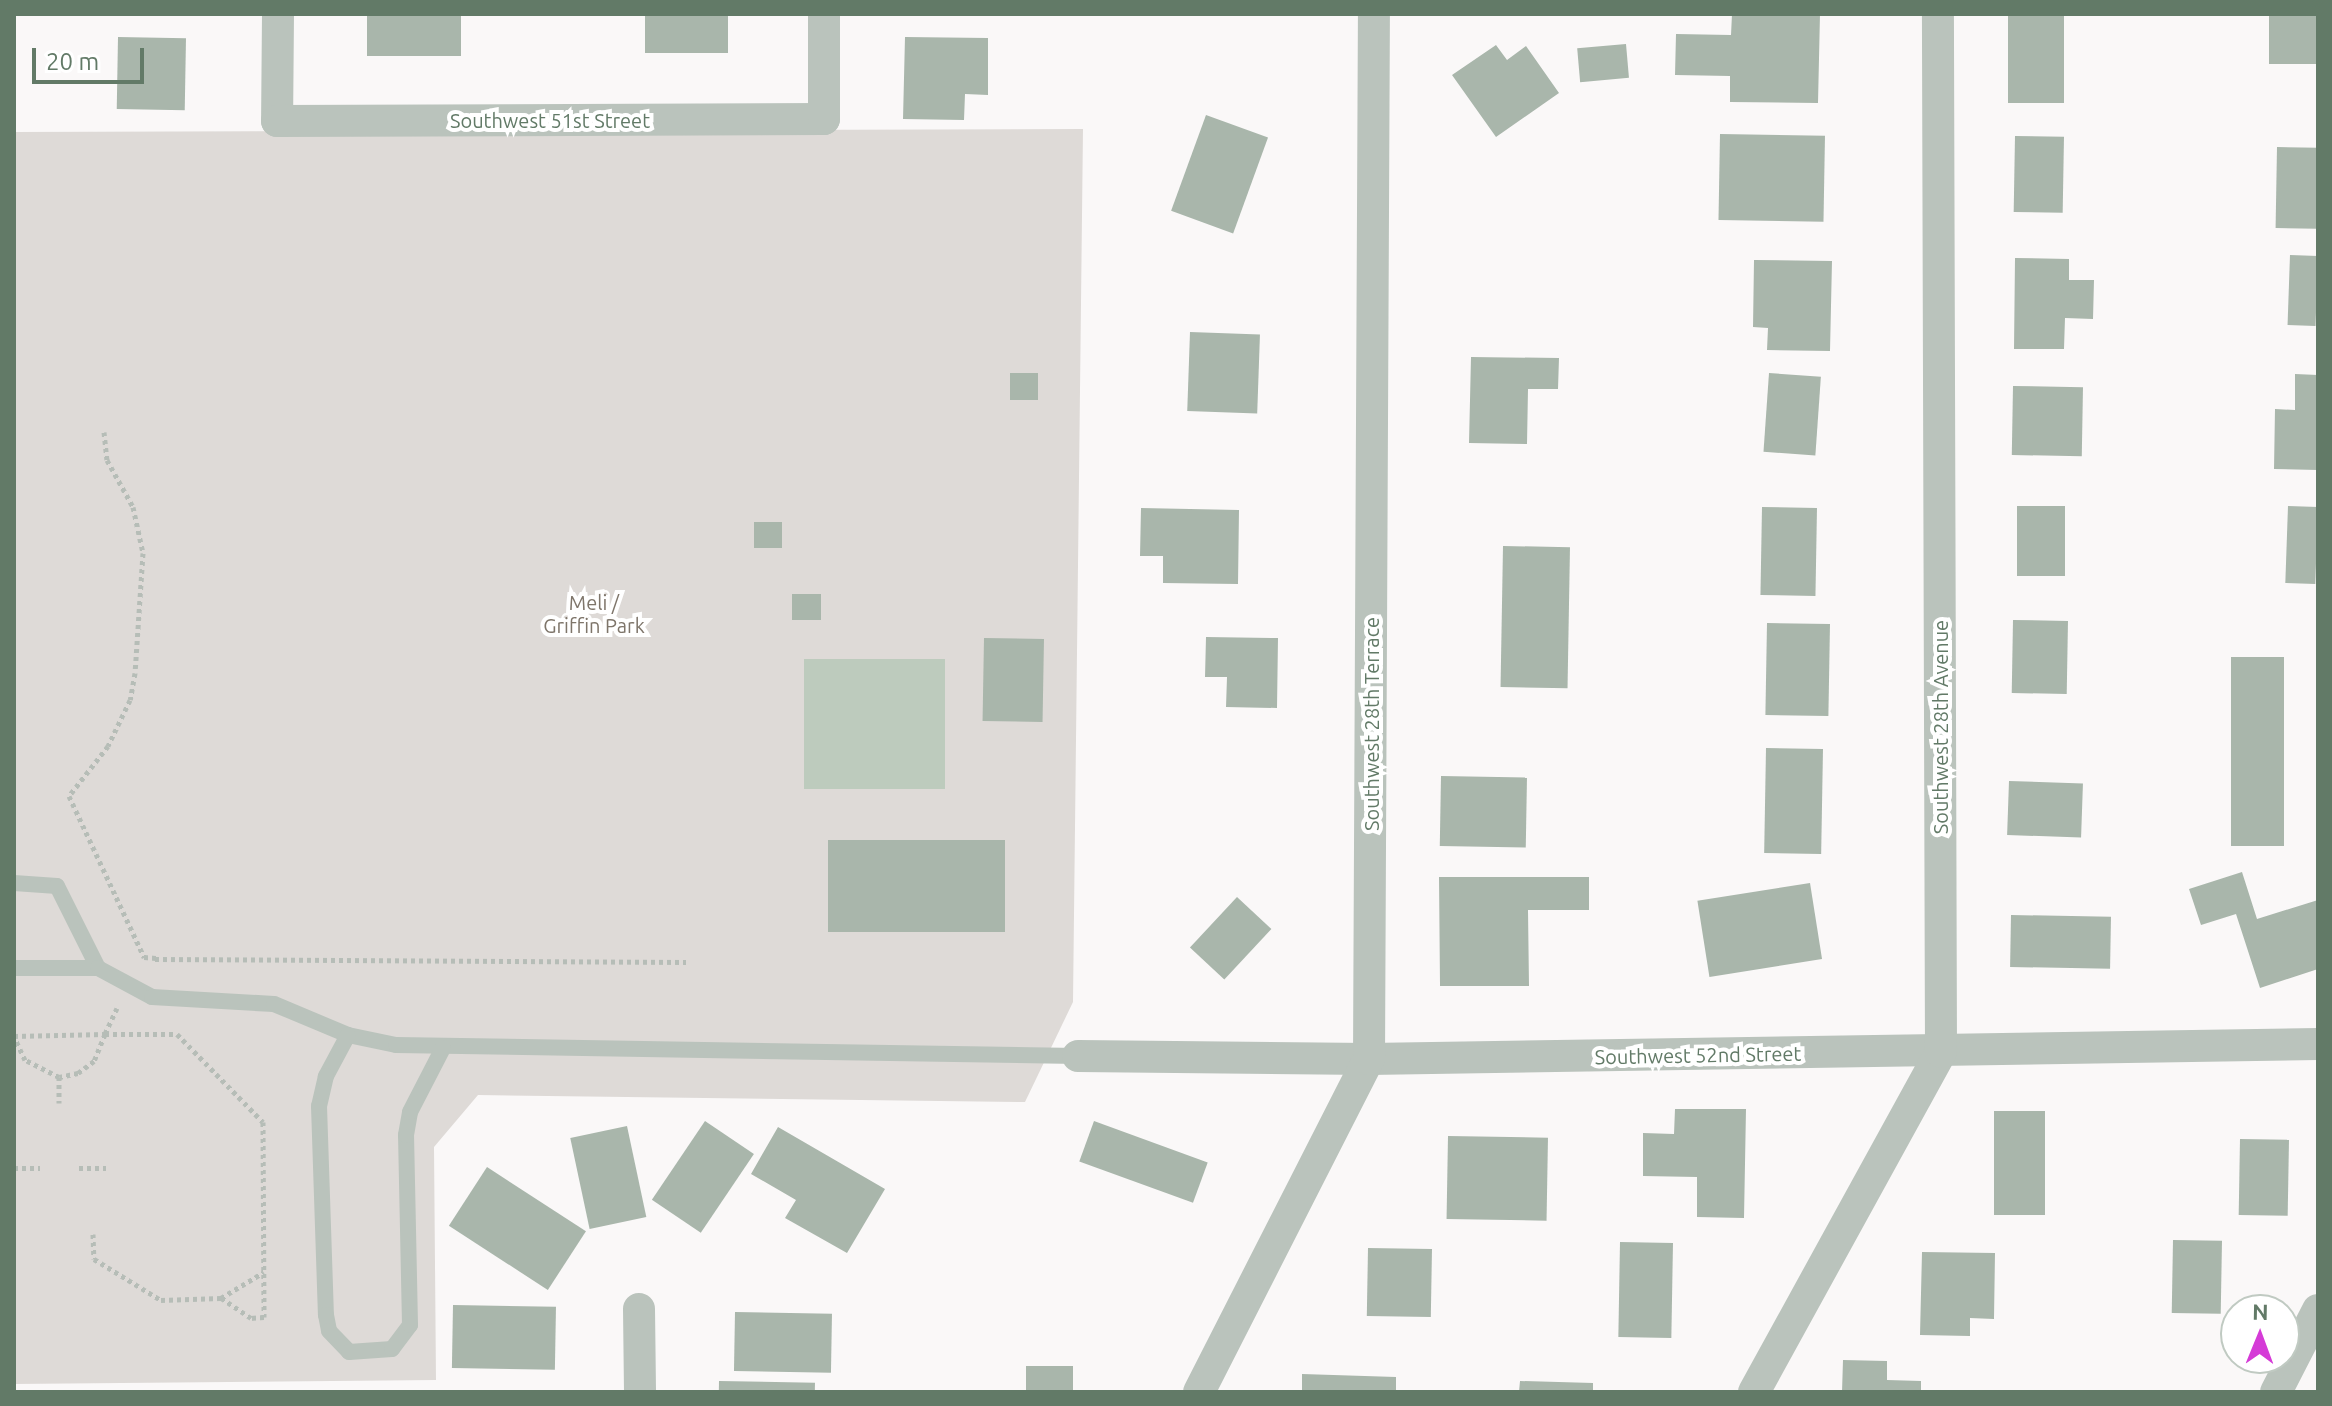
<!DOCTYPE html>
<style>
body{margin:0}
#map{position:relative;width:2332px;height:1406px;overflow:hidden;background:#faf8f8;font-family:Ubuntu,sans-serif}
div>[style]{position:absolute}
.green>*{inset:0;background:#dedad7}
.water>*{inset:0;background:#bdcbbd;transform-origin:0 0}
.building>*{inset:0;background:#a9b6ab;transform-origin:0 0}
.path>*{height:5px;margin-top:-2.5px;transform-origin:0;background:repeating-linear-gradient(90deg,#b6bdb7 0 4px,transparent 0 8px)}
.service>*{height:16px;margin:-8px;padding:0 8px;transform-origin:8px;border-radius:8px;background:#bac3bc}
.minor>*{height:32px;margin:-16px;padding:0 16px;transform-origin:16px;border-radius:16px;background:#bac3bc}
span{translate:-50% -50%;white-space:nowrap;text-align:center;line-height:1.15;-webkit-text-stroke:8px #fff;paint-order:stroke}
.street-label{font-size:20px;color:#627a67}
.park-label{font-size:20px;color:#7e756a}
.frame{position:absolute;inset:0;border:16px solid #627a67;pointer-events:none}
.north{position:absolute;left:2220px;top:1294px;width:80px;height:80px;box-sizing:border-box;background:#fff;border:2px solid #c0cac2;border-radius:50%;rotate:1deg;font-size:22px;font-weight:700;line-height:32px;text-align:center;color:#627a67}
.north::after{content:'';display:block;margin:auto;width:28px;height:36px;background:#d53bd7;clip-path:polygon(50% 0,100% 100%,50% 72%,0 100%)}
.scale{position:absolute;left:32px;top:48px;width:112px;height:36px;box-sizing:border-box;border:4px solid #627a67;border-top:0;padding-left:10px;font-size:24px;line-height:28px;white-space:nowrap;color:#627a67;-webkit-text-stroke:6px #fff;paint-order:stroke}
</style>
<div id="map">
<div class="green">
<div style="clip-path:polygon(1083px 129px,1073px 1002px,1025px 1102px,478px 1095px,434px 1147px,436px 1380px,14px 1384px,14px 132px)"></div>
</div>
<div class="water">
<div style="left:804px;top:659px;width:141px;height:130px"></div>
</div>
<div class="building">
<div style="left:367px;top:14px;width:94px;height:42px"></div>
<div style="left:645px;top:14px;width:83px;height:39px"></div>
<div style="clip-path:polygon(1732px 14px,1820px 14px,1818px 103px,1730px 102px,1730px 76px,1675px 75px,1676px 34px,1731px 35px)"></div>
<div style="left:2008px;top:14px;width:56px;height:89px"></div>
<div style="left:2269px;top:14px;width:49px;height:50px"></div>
<div style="left:118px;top:37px;width:68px;height:72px;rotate:1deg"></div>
<div style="clip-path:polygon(905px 37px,988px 38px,988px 95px,965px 94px,964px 120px,903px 119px)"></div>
<div style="left:1626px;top:44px;width:34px;height:49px;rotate:85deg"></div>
<div style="clip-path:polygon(1496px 45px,1507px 60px,1526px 46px,1559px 93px,1496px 137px,1452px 75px)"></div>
<div style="left:1206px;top:115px;width:66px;height:102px;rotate:20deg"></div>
<div style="left:1720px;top:134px;width:105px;height:86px;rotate:1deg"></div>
<div style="left:2015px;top:136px;width:49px;height:76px;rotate:1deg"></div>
<div style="left:2277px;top:147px;width:41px;height:81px;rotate:1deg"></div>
<div style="left:2290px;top:255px;width:28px;height:70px;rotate:2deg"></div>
<div style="clip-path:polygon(2015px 258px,2069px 259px,2069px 280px,2094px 280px,2093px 319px,2065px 318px,2064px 349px,2014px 349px)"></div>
<div style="clip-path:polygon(1754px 260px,1832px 261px,1830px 351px,1767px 350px,1768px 328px,1753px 327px)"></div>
<div style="left:1190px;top:332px;width:70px;height:79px;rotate:2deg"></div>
<div style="clip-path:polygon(1471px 357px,1559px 358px,1558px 389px,1528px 389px,1527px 444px,1469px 443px)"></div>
<div style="left:1038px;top:373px;width:27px;height:28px;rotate:90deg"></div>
<div style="left:1769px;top:373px;width:52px;height:79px;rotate:4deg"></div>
<div style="clip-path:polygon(2295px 374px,2318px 375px,2318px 470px,2274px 469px,2275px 409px,2295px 410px)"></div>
<div style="left:2013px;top:386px;width:70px;height:69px;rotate:1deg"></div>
<div style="left:2017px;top:506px;width:48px;height:70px"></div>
<div style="left:2288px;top:506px;width:30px;height:77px;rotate:2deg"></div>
<div style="left:1762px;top:507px;width:55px;height:88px;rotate:1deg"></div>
<div style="clip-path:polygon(1141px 508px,1239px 510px,1238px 584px,1163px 583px,1163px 556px,1140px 556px)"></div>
<div style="left:754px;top:522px;width:28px;height:26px"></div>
<div style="left:1503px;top:546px;width:67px;height:141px;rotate:1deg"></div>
<div style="left:792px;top:594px;width:29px;height:26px"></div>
<div style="left:2013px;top:620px;width:55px;height:73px;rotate:1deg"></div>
<div style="left:1767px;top:623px;width:63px;height:92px;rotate:1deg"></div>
<div style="clip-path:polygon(1206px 637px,1278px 638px,1277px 708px,1226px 707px,1227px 677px,1205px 677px)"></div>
<div style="left:984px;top:638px;width:60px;height:83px;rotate:1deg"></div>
<div style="left:2231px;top:657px;width:53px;height:189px"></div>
<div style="left:1766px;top:748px;width:57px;height:105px;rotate:1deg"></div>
<div style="left:1441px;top:776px;width:86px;height:70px;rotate:1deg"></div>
<div style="left:2009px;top:781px;width:74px;height:54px;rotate:2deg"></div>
<div style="left:828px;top:840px;width:177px;height:92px"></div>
<div style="clip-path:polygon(2242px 872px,2257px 919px,2318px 900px,2318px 969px,2260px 988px,2236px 914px,2201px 925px,2189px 889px)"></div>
<div style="clip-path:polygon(1439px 877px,1589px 877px,1589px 910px,1528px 910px,1529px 986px,1440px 986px)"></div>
<div style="left:1810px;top:883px;width:77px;height:114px;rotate:81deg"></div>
<div style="left:1237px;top:897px;width:47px;height:69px;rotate:43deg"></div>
<div style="left:2011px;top:915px;width:100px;height:52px;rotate:1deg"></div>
<div style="clip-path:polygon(1675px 1109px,1746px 1109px,1744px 1218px,1697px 1217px,1697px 1177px,1643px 1176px,1643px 1133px,1674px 1134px)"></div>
<div style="left:1994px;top:1111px;width:51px;height:104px"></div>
<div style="left:705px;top:1121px;width:59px;height:95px;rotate:34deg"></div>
<div style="left:1094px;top:1121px;width:121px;height:43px;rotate:20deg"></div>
<div style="left:627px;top:1126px;width:93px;height:58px;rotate:78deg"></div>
<div style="clip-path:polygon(778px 1127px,885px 1189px,847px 1253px,785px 1218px,796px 1200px,751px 1174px)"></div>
<div style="left:1448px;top:1136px;width:100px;height:83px;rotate:1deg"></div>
<div style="left:2240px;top:1139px;width:49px;height:76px;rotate:1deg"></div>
<div style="left:487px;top:1167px;width:118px;height:70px;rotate:33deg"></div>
<div style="left:2173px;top:1240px;width:49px;height:73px;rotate:1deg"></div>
<div style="left:1620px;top:1242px;width:53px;height:95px;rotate:1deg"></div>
<div style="left:1368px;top:1248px;width:64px;height:68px;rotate:1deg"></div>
<div style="clip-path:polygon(1922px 1252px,1995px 1253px,1994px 1319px,1970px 1318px,1970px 1336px,1920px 1335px)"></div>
<div style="left:453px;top:1305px;width:103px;height:63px;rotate:1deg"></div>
<div style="left:735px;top:1312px;width:97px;height:59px;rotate:1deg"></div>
<div style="clip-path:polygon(1843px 1360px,1887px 1361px,1887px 1380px,1921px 1381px,1921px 1392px,1842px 1392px)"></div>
<div style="left:1026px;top:1366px;width:47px;height:26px"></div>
<div style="clip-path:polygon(1302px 1374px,1396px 1377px,1396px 1392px,1302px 1392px)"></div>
<div style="left:719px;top:1381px;width:96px;height:11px;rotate:1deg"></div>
<div style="clip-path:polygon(1520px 1381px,1593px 1383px,1593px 1392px,1519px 1392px)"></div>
</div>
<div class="path">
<div style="left:104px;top:432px;width:28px;rotate:84deg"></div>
<div style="left:107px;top:460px;width:54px;rotate:61deg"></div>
<div style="left:133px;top:507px;width:47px;rotate:77.7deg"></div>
<div style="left:143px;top:553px;width:120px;rotate:93.8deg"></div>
<div style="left:135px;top:673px;width:27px;rotate:100deg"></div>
<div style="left:130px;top:700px;width:51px;rotate:115.6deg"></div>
<div style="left:108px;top:746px;width:63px;rotate:128deg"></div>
<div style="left:69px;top:796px;width:178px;rotate:65deg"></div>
<div style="left:144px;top:957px;width:12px;rotate:5deg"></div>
<div style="left:155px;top:959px;width:531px;rotate:0.32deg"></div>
<div style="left:117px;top:1008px;width:29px;rotate:115deg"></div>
<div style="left:105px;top:1034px;width:72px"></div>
<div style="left:177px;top:1034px;width:123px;rotate:45.7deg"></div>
<div style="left:263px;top:1122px;width:195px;rotate:89.7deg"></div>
<div style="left:264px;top:1317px;width:13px;rotate:176deg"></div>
<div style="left:251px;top:1318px;width:36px;rotate:-146deg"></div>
<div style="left:221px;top:1298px;width:50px;rotate:-31.2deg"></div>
<div style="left:14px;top:1036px;width:91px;rotate:-1.3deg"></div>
<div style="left:105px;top:1034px;width:29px;rotate:112deg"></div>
<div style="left:94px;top:1061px;width:20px;rotate:143deg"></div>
<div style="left:78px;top:1073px;width:19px;rotate:168deg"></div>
<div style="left:59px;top:1077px;width:38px;rotate:-153deg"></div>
<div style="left:25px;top:1060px;width:26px;rotate:-115deg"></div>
<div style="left:59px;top:1077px;width:26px;rotate:90deg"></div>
<div style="left:14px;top:1168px;width:26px"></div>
<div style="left:79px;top:1168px;width:27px"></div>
<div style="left:93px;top:1234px;width:25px;rotate:88deg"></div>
<div style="left:94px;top:1259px;width:79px;rotate:31.5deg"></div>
<div style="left:161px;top:1300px;width:60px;rotate:-1.9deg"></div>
</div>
<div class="service">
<div style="left:14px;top:883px;width:43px;rotate:4deg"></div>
<div style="left:57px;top:886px;width:92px;rotate:63.4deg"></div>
<div style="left:14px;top:968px;width:84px"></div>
<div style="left:98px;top:968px;width:61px;rotate:28.2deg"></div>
<div style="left:152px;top:997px;width:122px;rotate:3.3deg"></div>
<div style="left:274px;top:1004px;width:80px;rotate:22.7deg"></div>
<div style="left:348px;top:1035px;width:49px;rotate:11.8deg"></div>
<div style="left:396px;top:1045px;width:682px;rotate:0.92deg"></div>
<div style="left:348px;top:1035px;width:47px;rotate:118.2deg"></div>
<div style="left:326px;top:1076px;width:31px;rotate:103deg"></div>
<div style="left:319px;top:1106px;width:209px;rotate:88.1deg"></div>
<div style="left:326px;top:1315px;width:16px;rotate:79deg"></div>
<div style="left:329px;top:1331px;width:29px;rotate:46deg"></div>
<div style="left:349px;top:1352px;width:43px;rotate:-4deg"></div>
<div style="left:392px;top:1349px;width:30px;rotate:-53deg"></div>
<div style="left:410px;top:1325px;width:190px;rotate:-91.2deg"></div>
<div style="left:406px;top:1135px;width:23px;rotate:-80deg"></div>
<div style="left:410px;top:1112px;width:72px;rotate:-62.7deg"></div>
</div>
<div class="minor">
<div style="left:278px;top:14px;width:107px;rotate:90.5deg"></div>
<div style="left:277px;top:121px;width:547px;rotate:-0.21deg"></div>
<div style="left:824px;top:119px;width:105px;rotate:-90deg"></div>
<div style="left:1078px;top:1056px;width:291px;rotate:0.6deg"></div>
<div style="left:1369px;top:1059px;width:949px;rotate:-0.91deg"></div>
<div style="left:639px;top:1309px;width:83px;rotate:89.3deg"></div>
<div style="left:1199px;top:1392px;width:374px;rotate:-63deg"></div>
<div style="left:1369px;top:1059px;width:1045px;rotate:-89.73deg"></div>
<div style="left:1754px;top:1392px;width:388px;rotate:-61.2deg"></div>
<div style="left:1941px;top:1052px;width:1038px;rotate:-90.17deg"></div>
<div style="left:2276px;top:1392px;width:92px;rotate:-62.9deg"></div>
</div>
<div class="street-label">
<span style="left:550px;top:120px">Southwest 51st Street</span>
<span style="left:1371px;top:724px;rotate:-90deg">Southwest 28th Terrace</span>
<span style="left:1940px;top:727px;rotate:-90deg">Southwest 28th Avenue</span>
<span style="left:1698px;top:1055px;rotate:-1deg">Southwest 52nd Street</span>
</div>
<div class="park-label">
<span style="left:594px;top:614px">Meli /<br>Griffin Park</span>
</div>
<div class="frame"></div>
<div class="north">N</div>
<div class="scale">20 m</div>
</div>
